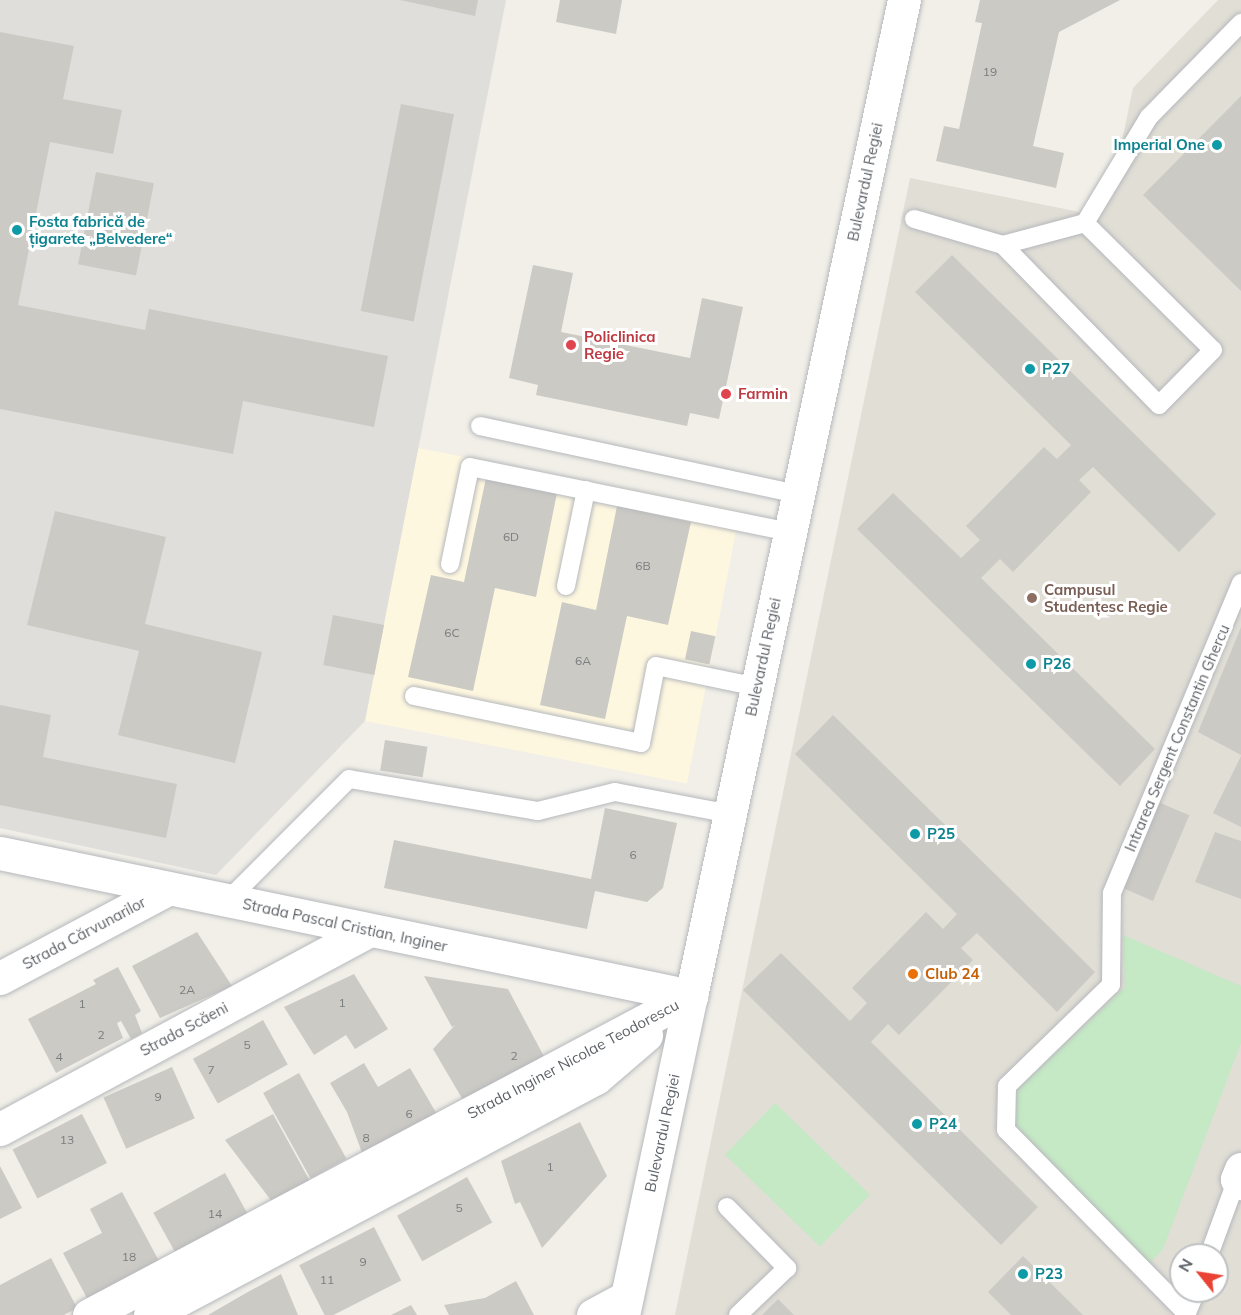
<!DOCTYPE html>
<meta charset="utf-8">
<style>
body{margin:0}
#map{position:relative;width:1241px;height:1315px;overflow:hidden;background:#f1efe8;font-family:Mulish,sans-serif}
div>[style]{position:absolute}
.commercial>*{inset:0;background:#fef7e0;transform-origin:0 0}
.industrial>*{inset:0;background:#e0deda}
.education>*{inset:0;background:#e1ded6}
.green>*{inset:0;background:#c5e8c5;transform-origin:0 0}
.building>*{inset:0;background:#cccac5;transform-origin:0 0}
.roads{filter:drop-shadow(0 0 2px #b5b8bc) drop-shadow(0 0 2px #b5b8bc)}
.service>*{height:18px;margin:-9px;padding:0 9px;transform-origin:9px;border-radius:9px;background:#fff}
.minor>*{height:33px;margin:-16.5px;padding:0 16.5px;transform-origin:16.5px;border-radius:16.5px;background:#fff}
.tertiary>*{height:33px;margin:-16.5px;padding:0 16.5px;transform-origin:16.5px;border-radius:16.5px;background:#fff}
.dots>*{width:16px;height:16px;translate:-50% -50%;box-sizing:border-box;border:3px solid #fff;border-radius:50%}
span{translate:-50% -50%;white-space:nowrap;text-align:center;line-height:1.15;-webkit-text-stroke:6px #fff;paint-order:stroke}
.number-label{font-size:12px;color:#7a7d7f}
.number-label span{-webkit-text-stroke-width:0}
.culture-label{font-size:15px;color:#0d838f;font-weight:700}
.right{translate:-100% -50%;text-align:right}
.left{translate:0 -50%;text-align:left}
.street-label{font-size:15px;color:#5f6368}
.health-label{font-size:15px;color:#be3a42;font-weight:700}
.education-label{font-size:15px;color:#785e54;font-weight:700}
.food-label{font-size:15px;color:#c56008;font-weight:700}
.north{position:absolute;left:1169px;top:1243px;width:60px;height:60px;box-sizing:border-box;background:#fff;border:2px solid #bfc1c3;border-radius:50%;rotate:300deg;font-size:16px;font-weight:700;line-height:24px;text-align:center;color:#5f6368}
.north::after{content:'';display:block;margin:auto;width:21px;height:27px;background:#ea4335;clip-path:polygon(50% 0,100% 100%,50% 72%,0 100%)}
</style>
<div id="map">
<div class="commercial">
<div style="left:418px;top:448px;width:328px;height:278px;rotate:11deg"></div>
</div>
<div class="industrial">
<div style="clip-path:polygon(0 0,506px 0,365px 721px,216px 875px,0 828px)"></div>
</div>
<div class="education">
<div style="clip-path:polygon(evenodd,1218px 0,1241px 0,1241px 1315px,675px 1315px,910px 178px,1080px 212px,1116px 170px,1133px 88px,1218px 0,1181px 1255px,1217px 1255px,1217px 1291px,1181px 1291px,1181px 1255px)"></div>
</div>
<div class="green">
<div style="clip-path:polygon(1123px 935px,1241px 986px,1241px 1043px,1163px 1249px,1149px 1264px,1012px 1121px,1019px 1088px,1125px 987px)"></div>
<div style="left:775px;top:1103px;width:132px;height:72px;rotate:44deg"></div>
</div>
<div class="building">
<div style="clip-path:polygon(400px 0,478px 0,475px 16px)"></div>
<div style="clip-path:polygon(560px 0,622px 0,616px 34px,556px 22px)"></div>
<div style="clip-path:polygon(980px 0,1120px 0,1059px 32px,1033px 146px,1064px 153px,1056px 188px,936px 161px,944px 126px,959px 129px,982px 23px,975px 22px)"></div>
<div style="clip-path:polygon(0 32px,74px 46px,63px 99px,122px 110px,113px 154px,50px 142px,18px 305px,145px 330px,149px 309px,388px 356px,374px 427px,243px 401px,233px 454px,0 409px)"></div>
<div style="clip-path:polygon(1241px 96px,1241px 291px,1143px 195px)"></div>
<div style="left:401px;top:104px;width:54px;height:211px;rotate:11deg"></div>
<div style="left:96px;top:172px;width:59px;height:94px;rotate:11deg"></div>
<div style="clip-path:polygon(952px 255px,1216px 514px,1179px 552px,1093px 467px,1079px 480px,1091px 492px,1013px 572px,1000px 559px,981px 578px,1155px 749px,1120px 786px,857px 529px,893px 493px,961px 558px,980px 540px,966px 526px,1044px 447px,1057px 459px,1071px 445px,915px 292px)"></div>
<div style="clip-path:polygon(533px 265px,573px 273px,561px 332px,690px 358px,702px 298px,743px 307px,719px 419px,690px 413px,687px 426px,536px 395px,538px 385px,509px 378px)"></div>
<div style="clip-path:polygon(486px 478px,557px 493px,536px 597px,495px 588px,473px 691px,408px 677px,431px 575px,464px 582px)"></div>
<div style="clip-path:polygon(617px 506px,691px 522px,668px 625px,627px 616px,605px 719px,540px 705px,562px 602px,596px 610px)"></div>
<div style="clip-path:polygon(55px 511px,166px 537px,145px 624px,262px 652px,235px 763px,118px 735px,139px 651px,27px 625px)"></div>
<div style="left:333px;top:615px;width:52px;height:51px;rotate:11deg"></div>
<div style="clip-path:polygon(1241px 627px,1241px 755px,1198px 732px)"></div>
<div style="left:691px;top:631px;width:25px;height:29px;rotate:12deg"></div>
<div style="clip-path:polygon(0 705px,51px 715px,43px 757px,177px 784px,166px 838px,0 805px)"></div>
<div style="clip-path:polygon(833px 715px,1095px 972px,1057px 1012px,977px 933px,961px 948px,973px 960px,899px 1035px,888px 1024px,871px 1042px,1038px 1207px,1001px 1245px,743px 990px,781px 953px,850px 1021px,867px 1003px,852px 988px,926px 912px,943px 929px,957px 914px,795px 754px)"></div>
<div style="left:385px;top:740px;width:43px;height:31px;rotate:9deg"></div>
<div style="clip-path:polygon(1241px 756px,1241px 827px,1213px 813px)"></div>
<div style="left:1158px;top:802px;width:34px;height:93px;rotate:23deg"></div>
<div style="clip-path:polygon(605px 808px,677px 823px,663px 888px,647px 902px,595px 891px,587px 929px,384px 888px,394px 840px,591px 879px)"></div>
<div style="clip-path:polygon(1215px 832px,1241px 841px,1241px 899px,1195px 882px)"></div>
<div style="clip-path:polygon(197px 932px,232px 986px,160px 1018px,132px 966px)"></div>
<div style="clip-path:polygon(118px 967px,141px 1011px,135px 1015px,142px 1033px,131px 1039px,121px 1021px,117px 1023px,123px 1038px,56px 1073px,28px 1019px,96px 984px,93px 980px)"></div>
<div style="clip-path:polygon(354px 974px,388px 1029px,355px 1049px,346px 1035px,314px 1055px,284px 1007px)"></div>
<div style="clip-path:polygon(424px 976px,508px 989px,547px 1062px,463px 1100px,433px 1049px,455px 1025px,452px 1027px)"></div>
<div style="left:263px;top:1020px;width:51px;height:80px;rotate:61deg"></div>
<div style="clip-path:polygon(364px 1063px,378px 1087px,410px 1068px,438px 1116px,364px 1158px,347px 1112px,330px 1083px)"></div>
<div style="left:172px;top:1067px;width:56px;height:75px;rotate:66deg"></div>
<div style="left:299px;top:1073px;width:98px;height:41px;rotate:61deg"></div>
<div style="left:82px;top:1114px;width:55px;height:78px;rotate:63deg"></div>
<div style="clip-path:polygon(273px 1114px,311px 1183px,273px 1203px,225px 1140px)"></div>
<div style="clip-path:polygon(580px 1122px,607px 1176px,542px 1248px,520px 1202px,515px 1204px,501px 1161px)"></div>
<div style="clip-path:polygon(0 1166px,22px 1208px,0 1219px)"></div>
<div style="left:225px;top:1173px;width:50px;height:82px;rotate:61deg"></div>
<div style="left:467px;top:1177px;width:52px;height:80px;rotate:61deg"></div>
<div style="clip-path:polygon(122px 1192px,159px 1261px,88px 1300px,63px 1253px,102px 1233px,90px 1209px)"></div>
<div style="left:374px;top:1227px;width:60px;height:84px;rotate:63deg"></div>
<div style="clip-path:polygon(1023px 1256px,1083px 1315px,1011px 1315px,988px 1292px)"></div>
<div style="clip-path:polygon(51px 1258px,77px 1308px,64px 1315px,0 1315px,0 1285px)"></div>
<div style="clip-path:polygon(281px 1274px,298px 1315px,208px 1315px,246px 1293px)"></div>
<div style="clip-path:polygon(516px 1281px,534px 1315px,449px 1315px,444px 1305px,485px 1298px)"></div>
<div style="clip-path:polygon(778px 1299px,794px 1315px,762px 1315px)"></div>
<div style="clip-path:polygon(411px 1305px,417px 1315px,391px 1315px)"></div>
</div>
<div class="roads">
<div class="service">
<div style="left:914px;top:219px;width:93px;rotate:16.3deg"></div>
<div style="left:1085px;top:223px;width:180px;rotate:44.8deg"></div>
<div style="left:1213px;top:350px;width:77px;rotate:134.5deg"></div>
<div style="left:1159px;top:405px;width:223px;rotate:-134.3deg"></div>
<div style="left:1003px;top:245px;width:85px;rotate:-15deg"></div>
<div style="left:1085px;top:223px;width:124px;rotate:-58.9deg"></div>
<div style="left:1149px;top:117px;width:132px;rotate:-45.6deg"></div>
<div style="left:480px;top:426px;width:325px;rotate:12.1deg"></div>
<div style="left:450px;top:564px;width:99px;rotate:-78.3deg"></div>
<div style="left:470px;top:467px;width:327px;rotate:11.5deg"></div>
<div style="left:566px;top:586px;width:98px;rotate:-78.2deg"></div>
<div style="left:414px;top:696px;width:232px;rotate:11.7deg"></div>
<div style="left:641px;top:743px;width:78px;rotate:-79deg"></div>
<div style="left:656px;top:666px;width:103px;rotate:11.7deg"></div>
<div style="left:228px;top:900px;width:171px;rotate:-45deg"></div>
<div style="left:349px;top:779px;width:192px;rotate:9.6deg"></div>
<div style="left:538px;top:811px;width:79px;rotate:-13.9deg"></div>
<div style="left:615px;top:792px;width:117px;rotate:10.8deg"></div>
<div style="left:727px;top:1207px;width:86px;rotate:45.5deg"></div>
<div style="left:787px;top:1268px;width:68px;rotate:136.2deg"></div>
<div style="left:1209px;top:1255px;width:81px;rotate:-69.8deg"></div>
<div style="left:1187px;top:1314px;width:258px;rotate:-134.5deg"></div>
<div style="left:1006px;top:1130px;width:44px;rotate:-88.7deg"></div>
<div style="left:1007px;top:1086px;width:145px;rotate:-44.2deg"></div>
<div style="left:1111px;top:985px;width:92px;rotate:-89.4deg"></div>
<div style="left:1112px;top:893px;width:336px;rotate:-67.4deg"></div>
<div style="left:1186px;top:1315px;width:26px;rotate:-67deg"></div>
</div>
<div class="minor">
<div style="left:0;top:978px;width:191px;rotate:-28deg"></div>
<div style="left:0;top:1129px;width:419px;rotate:-28.3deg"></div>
<div style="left:1241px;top:1169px;width:11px;rotate:112deg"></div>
<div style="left:1237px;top:1179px;width:6px;rotate:45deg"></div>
<div style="left:89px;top:1315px;width:681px;rotate:-27.92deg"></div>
<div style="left:150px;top:1315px;width:505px;rotate:-27.99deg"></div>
<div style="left:596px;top:1078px;width:66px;rotate:-40.7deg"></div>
<div style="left:593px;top:1315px;width:38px;rotate:-28deg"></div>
<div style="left:623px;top:1315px;width:326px;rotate:-78deg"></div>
</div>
<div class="tertiary">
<div style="left:0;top:853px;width:706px;rotate:11.69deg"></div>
<div style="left:691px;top:996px;width:1019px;rotate:-77.93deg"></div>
</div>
</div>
<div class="dots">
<div style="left:1217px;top:145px;background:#0f9aa8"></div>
<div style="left:17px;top:230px;background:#0f9aa8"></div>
<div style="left:571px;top:345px;background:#e0444e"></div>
<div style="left:1030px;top:369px;background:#0f9aa8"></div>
<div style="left:726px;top:394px;background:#e0444e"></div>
<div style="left:1032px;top:598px;background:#8d6e63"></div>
<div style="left:1031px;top:664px;background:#0f9aa8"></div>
<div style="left:915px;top:834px;background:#0f9aa8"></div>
<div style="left:913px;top:974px;background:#e8710a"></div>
<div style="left:917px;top:1124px;background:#0f9aa8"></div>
<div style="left:1023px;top:1274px;background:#0f9aa8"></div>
</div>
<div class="number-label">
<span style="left:990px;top:72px">19</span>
<span style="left:511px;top:537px">6D</span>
<span style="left:643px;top:566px">6B</span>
<span style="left:452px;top:633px">6C</span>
<span style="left:583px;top:661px">6A</span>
<span style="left:633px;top:855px">6</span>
<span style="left:187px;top:990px">2A</span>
<span style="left:342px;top:1003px">1</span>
<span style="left:82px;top:1004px">1</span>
<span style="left:101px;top:1035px">2</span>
<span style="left:247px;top:1045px">5</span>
<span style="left:514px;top:1056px">2</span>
<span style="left:59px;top:1057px">4</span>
<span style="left:211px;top:1070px">7</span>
<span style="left:158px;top:1097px">9</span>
<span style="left:409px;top:1114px">6</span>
<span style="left:366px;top:1138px">8</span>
<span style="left:67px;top:1140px">13</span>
<span style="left:550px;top:1167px">1</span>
<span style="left:459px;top:1208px">5</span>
<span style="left:215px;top:1214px">14</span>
<span style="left:129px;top:1257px">18</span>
<span style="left:363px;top:1262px">9</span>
<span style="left:327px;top:1280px">11</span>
</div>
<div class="culture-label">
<span class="right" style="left:1205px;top:145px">Imperial One</span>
<span class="left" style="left:29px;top:230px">Fosta fabrică de<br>țigarete „Belvedere“</span>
<span class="left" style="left:1042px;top:369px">P27</span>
<span class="left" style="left:1043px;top:664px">P26</span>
<span class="left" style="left:927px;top:834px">P25</span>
<span class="left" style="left:929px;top:1124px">P24</span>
<span class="left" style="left:1035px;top:1274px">P23</span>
</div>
<div class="street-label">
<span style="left:865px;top:182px;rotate:-78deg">Bulevardul Regiei</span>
<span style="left:763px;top:657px;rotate:-78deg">Bulevardul Regiei</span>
<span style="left:1177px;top:738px;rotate:-67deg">Intrarea Sergent Constantin Ghercu</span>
<span style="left:345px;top:925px;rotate:12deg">Strada Pascal Cristian, Inginer</span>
<span style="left:84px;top:933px;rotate:-28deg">Strada Cărvunarilor</span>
<span style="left:184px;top:1029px;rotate:-28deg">Strada Scăeni</span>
<span style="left:573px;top:1059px;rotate:-28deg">Strada Inginer Nicolae Teodorescu</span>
<span style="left:662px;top:1133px;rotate:-78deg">Bulevardul Regiei</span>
</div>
<div class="health-label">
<span class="left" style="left:584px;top:345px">Policlinica<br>Regie</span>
<span class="left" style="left:738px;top:394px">Farmin</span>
</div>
<div class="education-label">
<span class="left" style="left:1044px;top:598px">Campusul<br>Studențesc Regie</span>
</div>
<div class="food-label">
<span class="left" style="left:925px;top:974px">Club 24</span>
</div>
<div class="north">N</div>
</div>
